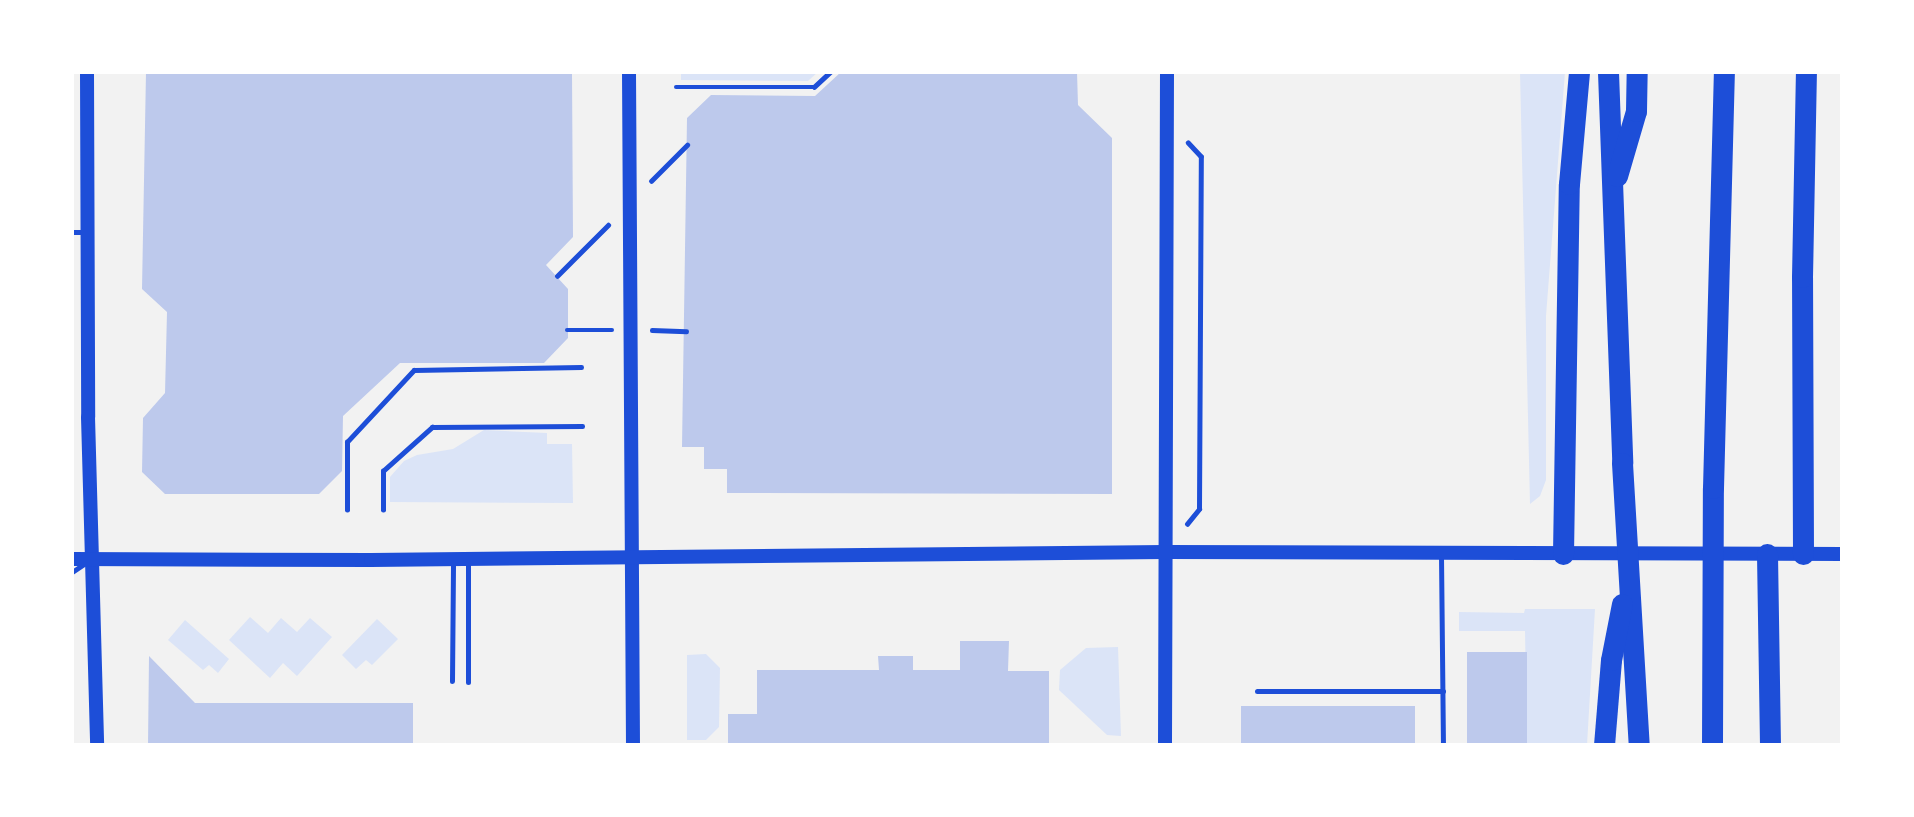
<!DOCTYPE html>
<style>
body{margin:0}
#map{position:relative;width:1914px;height:817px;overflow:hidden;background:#f2f2f2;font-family:"Source Serif 4",serif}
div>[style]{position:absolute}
.green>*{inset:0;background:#dbe4f7}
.building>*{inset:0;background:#bdc9ec;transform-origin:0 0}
.path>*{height:4.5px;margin:-2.25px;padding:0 2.25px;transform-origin:2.25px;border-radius:2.25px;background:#1d4ed8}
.service>*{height:5px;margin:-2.5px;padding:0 2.5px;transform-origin:2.5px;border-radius:2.5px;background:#1d4ed8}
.secondary>*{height:14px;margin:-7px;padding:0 7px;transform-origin:7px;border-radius:7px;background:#1d4ed8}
.motorway>*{height:21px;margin:-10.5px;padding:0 10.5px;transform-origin:10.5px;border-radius:10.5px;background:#1d4ed8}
span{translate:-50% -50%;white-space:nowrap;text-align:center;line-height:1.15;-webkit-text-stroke:7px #fff;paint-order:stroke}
.frame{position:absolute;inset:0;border:74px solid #fff;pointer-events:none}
</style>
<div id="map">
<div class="green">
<div style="clip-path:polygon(681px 72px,818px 72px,808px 81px,681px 80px)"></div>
<div style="clip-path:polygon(1520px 72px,1565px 72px,1546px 316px,1546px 480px,1540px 496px,1530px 504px)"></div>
<div style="clip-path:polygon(484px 430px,547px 433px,547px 444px,572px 444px,573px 503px,390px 502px,390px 477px,404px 461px,417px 455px,453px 449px)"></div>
<div style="clip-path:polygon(1525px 609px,1595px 609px,1587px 745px,1527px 745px,1525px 631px,1459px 631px,1459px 612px,1524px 613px)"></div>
<div style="clip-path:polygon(250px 617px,268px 633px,281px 618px,297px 632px,310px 618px,332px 637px,297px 676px,283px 663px,270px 678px,229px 640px)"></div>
<div style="clip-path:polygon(377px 619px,398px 639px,372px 665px,366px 660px,356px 669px,342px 655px)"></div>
<div style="clip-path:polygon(185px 620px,229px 659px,218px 673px,209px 665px,203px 670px,168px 640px)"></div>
<div style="clip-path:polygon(1118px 647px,1121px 736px,1107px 735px,1059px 690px,1060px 670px,1086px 648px)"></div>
<div style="clip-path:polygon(706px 654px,720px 668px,719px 727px,706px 740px,687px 740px,687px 655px)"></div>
</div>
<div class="building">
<div style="clip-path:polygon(146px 72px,572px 72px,573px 237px,546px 265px,568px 289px,568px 338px,544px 363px,400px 363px,343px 416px,342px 471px,319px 494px,165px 494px,142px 472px,143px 418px,165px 393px,167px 312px,142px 289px)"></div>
<div style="clip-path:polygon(841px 72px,1077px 72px,1078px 105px,1112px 138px,1112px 494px,727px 493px,727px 469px,704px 469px,704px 447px,682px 447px,687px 118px,711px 95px,815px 96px)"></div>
<div style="clip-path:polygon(960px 641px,1009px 641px,1008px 671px,1049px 671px,1049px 745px,728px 745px,728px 714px,757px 714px,757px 670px,879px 670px,878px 656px,913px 656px,913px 670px,960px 670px)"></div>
<div style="left:1467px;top:652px;width:60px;height:93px"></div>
<div style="clip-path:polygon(149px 656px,195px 703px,413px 703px,413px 745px,148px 745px)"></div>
<div style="left:1241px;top:706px;width:174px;height:39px"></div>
</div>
<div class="path">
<div style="left:676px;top:87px;width:138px"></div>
<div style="left:814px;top:87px;width:22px;rotate:-43deg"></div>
<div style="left:651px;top:181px;width:51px;rotate:-45deg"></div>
<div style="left:557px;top:276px;width:72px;rotate:-45deg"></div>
<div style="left:567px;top:330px;width:45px"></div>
<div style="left:652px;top:330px;width:34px;rotate:2deg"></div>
<div style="left:347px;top:510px;width:68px;rotate:-90deg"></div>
<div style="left:347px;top:442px;width:98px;rotate:-47.1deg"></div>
<div style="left:414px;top:370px;width:167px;rotate:-1deg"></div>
<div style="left:383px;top:510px;width:39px;rotate:-90deg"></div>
<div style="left:383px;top:471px;width:66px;rotate:-41.9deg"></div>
<div style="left:432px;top:427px;width:150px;rotate:-0.4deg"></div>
<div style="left:1187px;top:524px;width:19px;rotate:-51deg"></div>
<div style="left:1199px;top:509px;width:352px;rotate:-89.7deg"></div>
<div style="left:1201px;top:157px;width:19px;rotate:-133deg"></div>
</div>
<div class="service">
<div style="left:72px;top:232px;width:13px"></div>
<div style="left:1441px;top:556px;width:189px;rotate:89.4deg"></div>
<div style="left:468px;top:559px;width:123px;rotate:90deg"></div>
<div style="left:72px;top:572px;width:18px;rotate:-34deg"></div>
<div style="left:452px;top:681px;width:119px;rotate:-89.5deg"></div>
<div style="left:1257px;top:691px;width:186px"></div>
</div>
<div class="secondary">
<div style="left:87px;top:72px;width:345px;rotate:89.8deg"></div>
<div style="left:88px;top:417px;width:328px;rotate:88.4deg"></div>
<div style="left:629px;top:72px;width:673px;rotate:89.66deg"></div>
<div style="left:72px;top:559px;width:299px;rotate:0.2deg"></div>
<div style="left:371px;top:560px;width:794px;rotate:-0.58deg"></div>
<div style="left:1165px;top:552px;width:677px;rotate:0.17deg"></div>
<div style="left:1165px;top:745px;width:673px;rotate:-89.83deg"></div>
</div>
<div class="motorway">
<div style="left:1608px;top:72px;width:391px;rotate:87.9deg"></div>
<div style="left:1622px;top:463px;width:283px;rotate:86.6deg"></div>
<div style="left:1617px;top:176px;width:68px;rotate:-73.7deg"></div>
<div style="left:1636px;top:111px;width:39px;rotate:-89deg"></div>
<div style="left:1563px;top:554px;width:370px;rotate:-89.1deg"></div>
<div style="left:1569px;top:184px;width:112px;rotate:-84.9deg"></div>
<div style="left:1767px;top:554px;width:191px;rotate:89.1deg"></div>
<div style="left:1803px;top:554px;width:277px;rotate:-90.2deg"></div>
<div style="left:1802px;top:277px;width:205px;rotate:-88.9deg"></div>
<div style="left:1604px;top:745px;width:85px;rotate:-85.3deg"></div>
<div style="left:1611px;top:660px;width:57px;rotate:-78.9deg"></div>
<div style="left:1712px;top:745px;width:257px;rotate:-89.8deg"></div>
<div style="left:1713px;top:488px;width:416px;rotate:-88.5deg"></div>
</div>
<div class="frame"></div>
</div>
